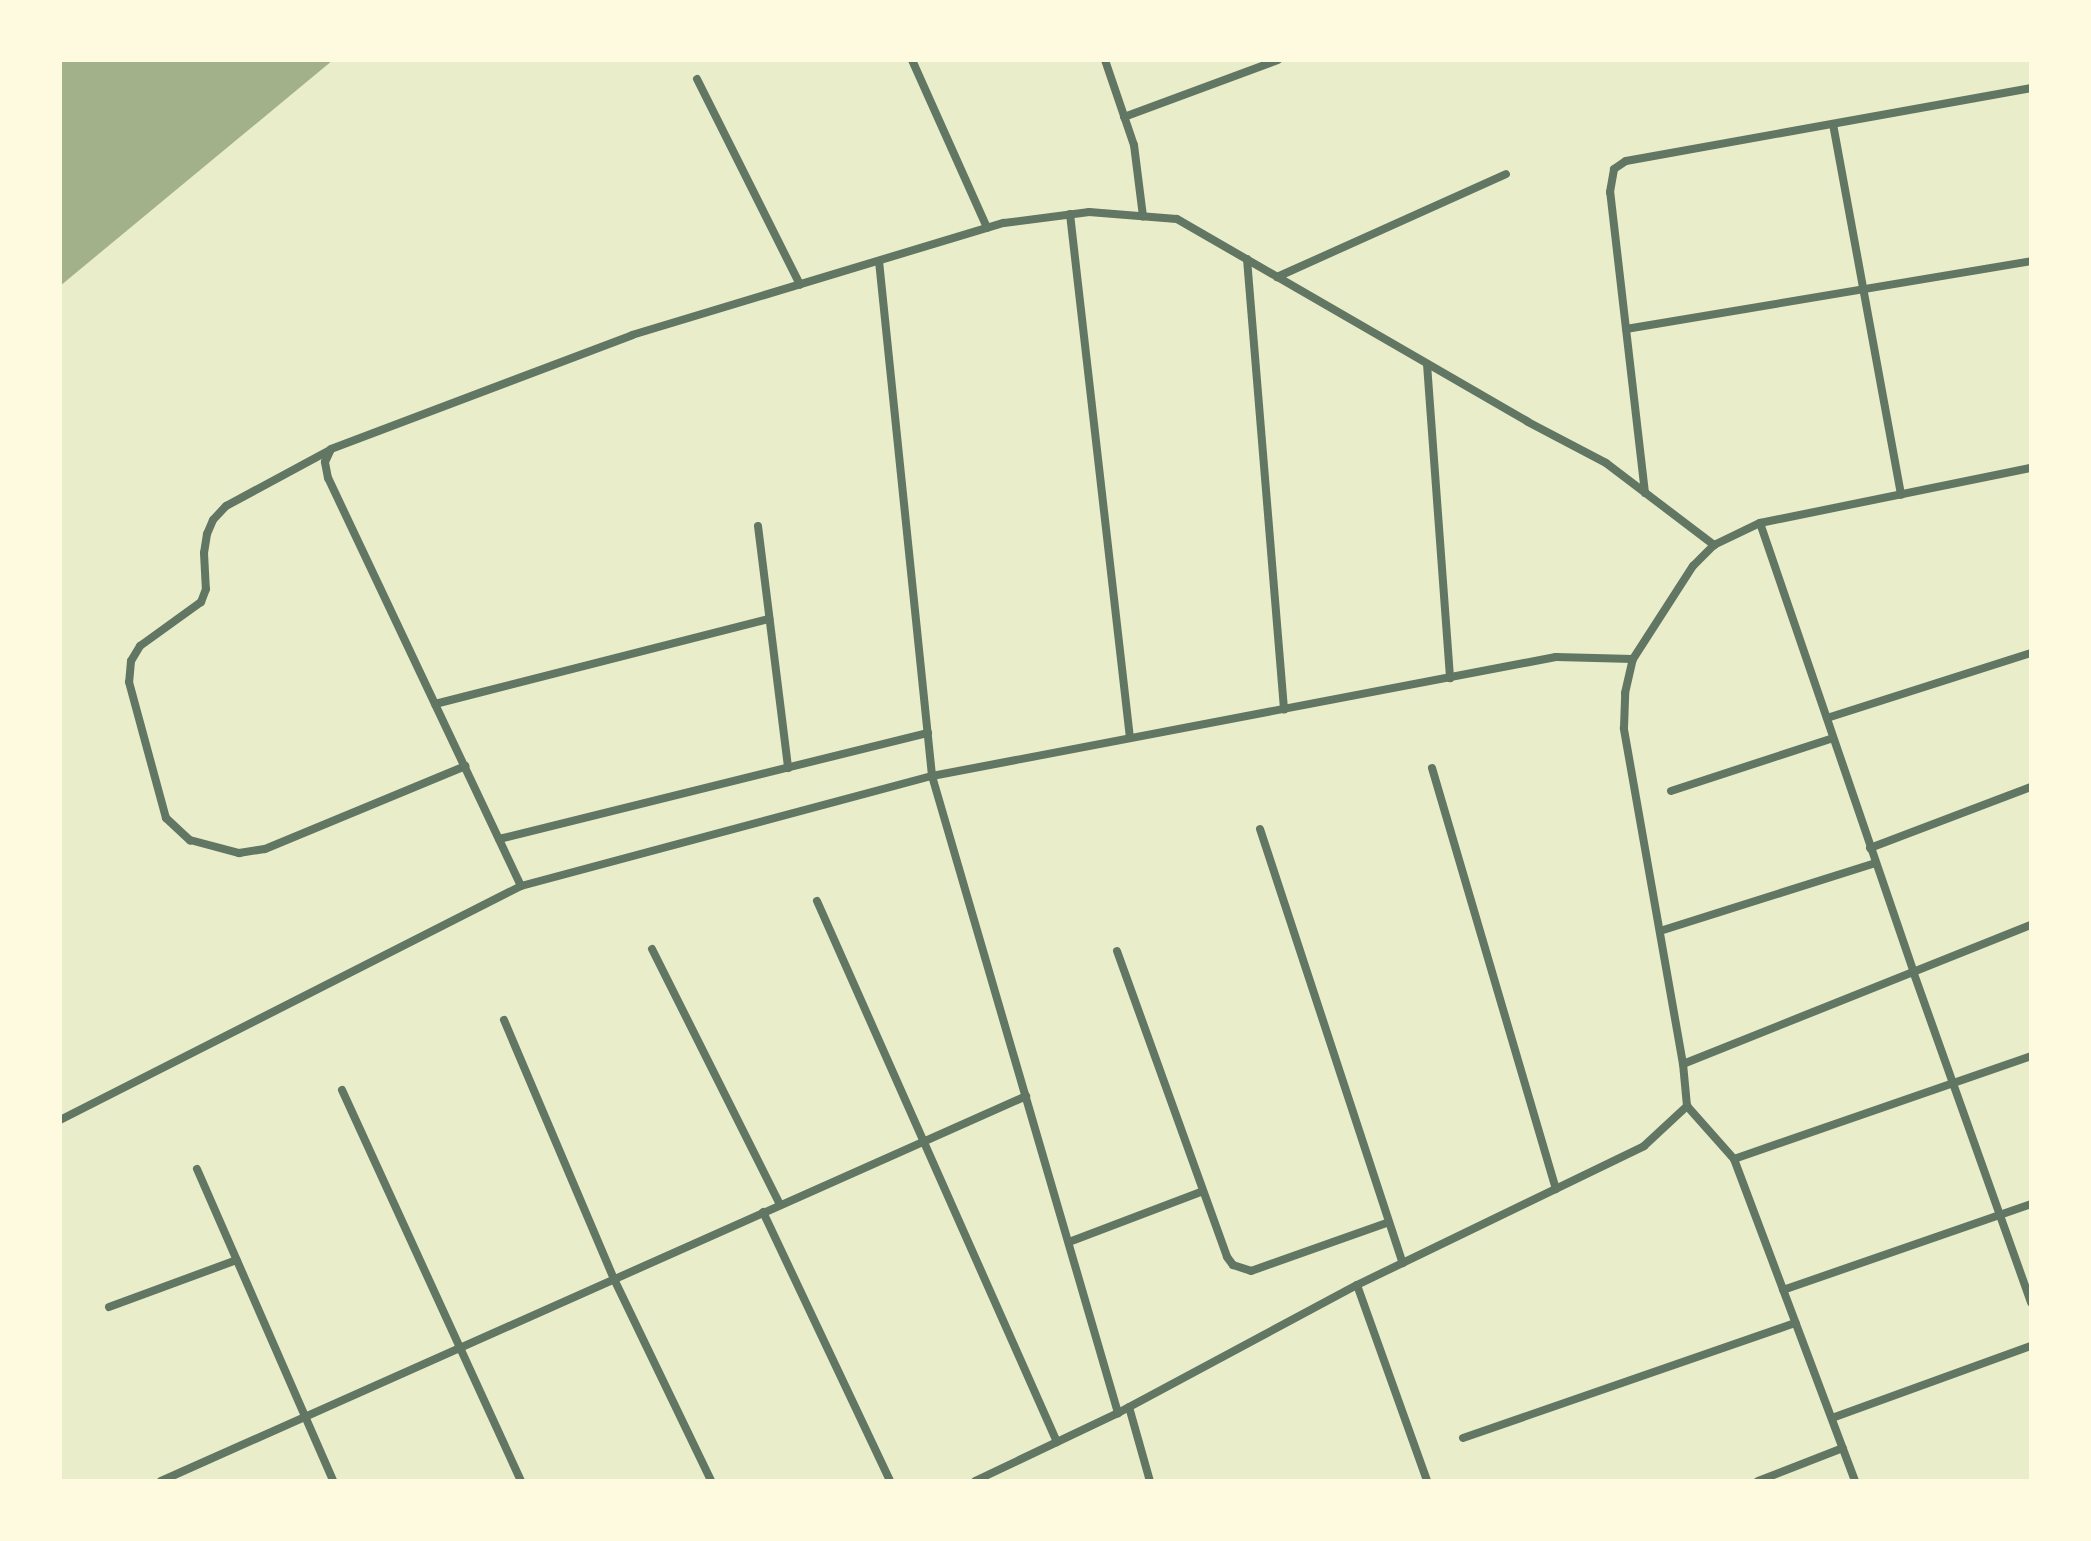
<!DOCTYPE html>
<style>
body{margin:0}
#map{position:relative;width:2091px;height:1541px;overflow:hidden;background:#e9edc9;font-family:"Fira Sans",sans-serif}
div>[style]{position:absolute}
.water>*{inset:0;background:#a3b18a}
.minor>*{height:8px;margin:-4px;padding:0 4px;transform-origin:4px;border-radius:4px;background:#617663}
span{translate:-50% -50%;white-space:nowrap;text-align:center;line-height:1.15;-webkit-text-stroke:7px #fefae0;paint-order:stroke}
.frame{position:absolute;inset:0;border:62px solid #fefae0;pointer-events:none}
</style>
<div id="map">
<div class="water">
<div style="clip-path:polygon(60px 60px,333px 60px,60px 286px)"></div>
</div>
<div class="minor">
<div style="left:912px;top:60px;width:184px;rotate:65.9deg"></div>
<div style="left:1105px;top:60px;width:90px;rotate:71.2deg"></div>
<div style="left:1134px;top:145px;width:72px;rotate:82.8deg"></div>
<div style="left:697px;top:79px;width:230px;rotate:63.4deg"></div>
<div style="left:1124px;top:117px;width:164px;rotate:-20.3deg"></div>
<div style="left:1833px;top:124px;width:377px;rotate:79.6deg"></div>
<div style="left:1070px;top:214px;width:527px;rotate:83.47deg"></div>
<div style="left:1247px;top:259px;width:452px;rotate:85.3deg"></div>
<div style="left:879px;top:261px;width:518px;rotate:84.12deg"></div>
<div style="left:932px;top:776px;width:664px;rotate:73.72deg"></div>
<div style="left:1277px;top:277px;width:251px;rotate:-24.2deg"></div>
<div style="left:1626px;top:329px;width:411px;rotate:-9.5deg"></div>
<div style="left:1427px;top:364px;width:315px;rotate:85.8deg"></div>
<div style="left:330px;top:450px;width:118px;rotate:151.7deg"></div>
<div style="left:226px;top:506px;width:19px;rotate:133deg"></div>
<div style="left:213px;top:520px;width:15px;rotate:113deg"></div>
<div style="left:207px;top:534px;width:19px;rotate:99deg"></div>
<div style="left:204px;top:553px;width:36px;rotate:87deg"></div>
<div style="left:206px;top:589px;width:14px;rotate:111deg"></div>
<div style="left:201px;top:602px;width:75px;rotate:144.2deg"></div>
<div style="left:140px;top:646px;width:17px;rotate:121deg"></div>
<div style="left:131px;top:661px;width:21px;rotate:95deg"></div>
<div style="left:129px;top:682px;width:141px;rotate:74.8deg"></div>
<div style="left:166px;top:818px;width:33px;rotate:43deg"></div>
<div style="left:190px;top:840px;width:51px;rotate:14.9deg"></div>
<div style="left:239px;top:853px;width:26px;rotate:-9deg"></div>
<div style="left:265px;top:849px;width:217px;rotate:-22.5deg"></div>
<div style="left:1645px;top:493px;width:303px;rotate:-96.6deg"></div>
<div style="left:1610px;top:192px;width:23px;rotate:-80deg"></div>
<div style="left:1614px;top:169px;width:14px;rotate:-34deg"></div>
<div style="left:1626px;top:161px;width:412px;rotate:-10.2deg"></div>
<div style="left:1760px;top:523px;width:473px;rotate:71.1deg"></div>
<div style="left:1913px;top:971px;width:352px;rotate:70.4deg"></div>
<div style="left:758px;top:526px;width:244px;rotate:82.9deg"></div>
<div style="left:435px;top:704px;width:345px;rotate:-14.3deg"></div>
<div style="left:1827px;top:718px;width:214px;rotate:-17.7deg"></div>
<div style="left:1432px;top:768px;width:439px;rotate:73.6deg"></div>
<div style="left:1671px;top:791px;width:170px;rotate:-18.1deg"></div>
<div style="left:1260px;top:829px;width:457px;rotate:71.8deg"></div>
<div style="left:499px;top:839px;width:442px;rotate:-13.9deg"></div>
<div style="left:1870px;top:848px;width:172px;rotate:-20.8deg"></div>
<div style="left:521px;top:886px;width:451px;rotate:-115.3deg"></div>
<div style="left:328px;top:478px;width:16px;rotate:-101deg"></div>
<div style="left:325px;top:462px;width:14px;rotate:-65deg"></div>
<div style="left:331px;top:449px;width:322px;rotate:-20.7deg"></div>
<div style="left:632px;top:335px;width:388px;rotate:-16.8deg"></div>
<div style="left:1004px;top:223px;width:86px;rotate:-7.4deg"></div>
<div style="left:1089px;top:212px;width:88px;rotate:4.5deg"></div>
<div style="left:1177px;top:219px;width:405px;rotate:30deg"></div>
<div style="left:1528px;top:422px;width:88px;rotate:27.7deg"></div>
<div style="left:1606px;top:463px;width:136px;rotate:37.2deg"></div>
<div style="left:817px;top:901px;width:592px;rotate:66.08deg"></div>
<div style="left:1660px;top:931px;width:226px;rotate:-17.5deg"></div>
<div style="left:652px;top:949px;width:286px;rotate:63.4deg"></div>
<div style="left:1117px;top:951px;width:325px;rotate:70.2deg"></div>
<div style="left:1227px;top:1257px;width:10px;rotate:53deg"></div>
<div style="left:1233px;top:1265px;width:19px;rotate:18deg"></div>
<div style="left:1251px;top:1271px;width:146px;rotate:-19.5deg"></div>
<div style="left:504px;top:1020px;width:281px;rotate:67deg"></div>
<div style="left:614px;top:1279px;width:224px;rotate:64.3deg"></div>
<div style="left:1683px;top:1064px;width:375px;rotate:-21.8deg"></div>
<div style="left:342px;top:1090px;width:430px;rotate:65.4deg"></div>
<div style="left:1687px;top:1106px;width:71px;rotate:48.4deg"></div>
<div style="left:1734px;top:1159px;width:344px;rotate:69.4deg"></div>
<div style="left:60px;top:1120px;width:517px;rotate:-26.91deg"></div>
<div style="left:521px;top:886px;width:425px;rotate:-15deg"></div>
<div style="left:932px;top:776px;width:635px;rotate:-10.8deg"></div>
<div style="left:1556px;top:657px;width:77px;rotate:1.5deg"></div>
<div style="left:1734px;top:1159px;width:314px;rotate:-19.1deg"></div>
<div style="left:197px;top:1169px;width:340px;rotate:66.4deg"></div>
<div style="left:763px;top:1212px;width:297px;rotate:64.7deg"></div>
<div style="left:1069px;top:1242px;width:143px;rotate:-20.8deg"></div>
<div style="left:1357px;top:1285px;width:208px;rotate:70.3deg"></div>
<div style="left:1783px;top:1290px;width:262px;rotate:-19.1deg"></div>
<div style="left:109px;top:1307px;width:136px;rotate:-20.2deg"></div>
<div style="left:1129px;top:1407px;width:77px;rotate:74.2deg"></div>
<div style="left:1832px;top:1418px;width:212px;rotate:-19.9deg"></div>
<div style="left:1463px;top:1438px;width:352px;rotate:-19.1deg"></div>
<div style="left:161px;top:1481px;width:947px;rotate:-23.99deg"></div>
<div style="left:975px;top:1481px;width:158px;rotate:-25.4deg"></div>
<div style="left:1118px;top:1413px;width:271px;rotate:-28.2deg"></div>
<div style="left:1357px;top:1285px;width:319px;rotate:-25.8deg"></div>
<div style="left:1644px;top:1146px;width:59px;rotate:-42.9deg"></div>
<div style="left:1687px;top:1106px;width:42px;rotate:-95.4deg"></div>
<div style="left:1683px;top:1064px;width:341px;rotate:-100deg"></div>
<div style="left:1624px;top:728px;width:35px;rotate:-88deg"></div>
<div style="left:1625px;top:693px;width:35px;rotate:-77deg"></div>
<div style="left:1633px;top:659px;width:111px;rotate:-57.2deg"></div>
<div style="left:1693px;top:566px;width:30px;rotate:-45deg"></div>
<div style="left:1714px;top:545px;width:51px;rotate:-25.6deg"></div>
<div style="left:1760px;top:523px;width:277px;rotate:-11.5deg"></div>
<div style="left:1758px;top:1481px;width:91px;rotate:-21.2deg"></div>
</div>
<div class="frame"></div>
</div>
